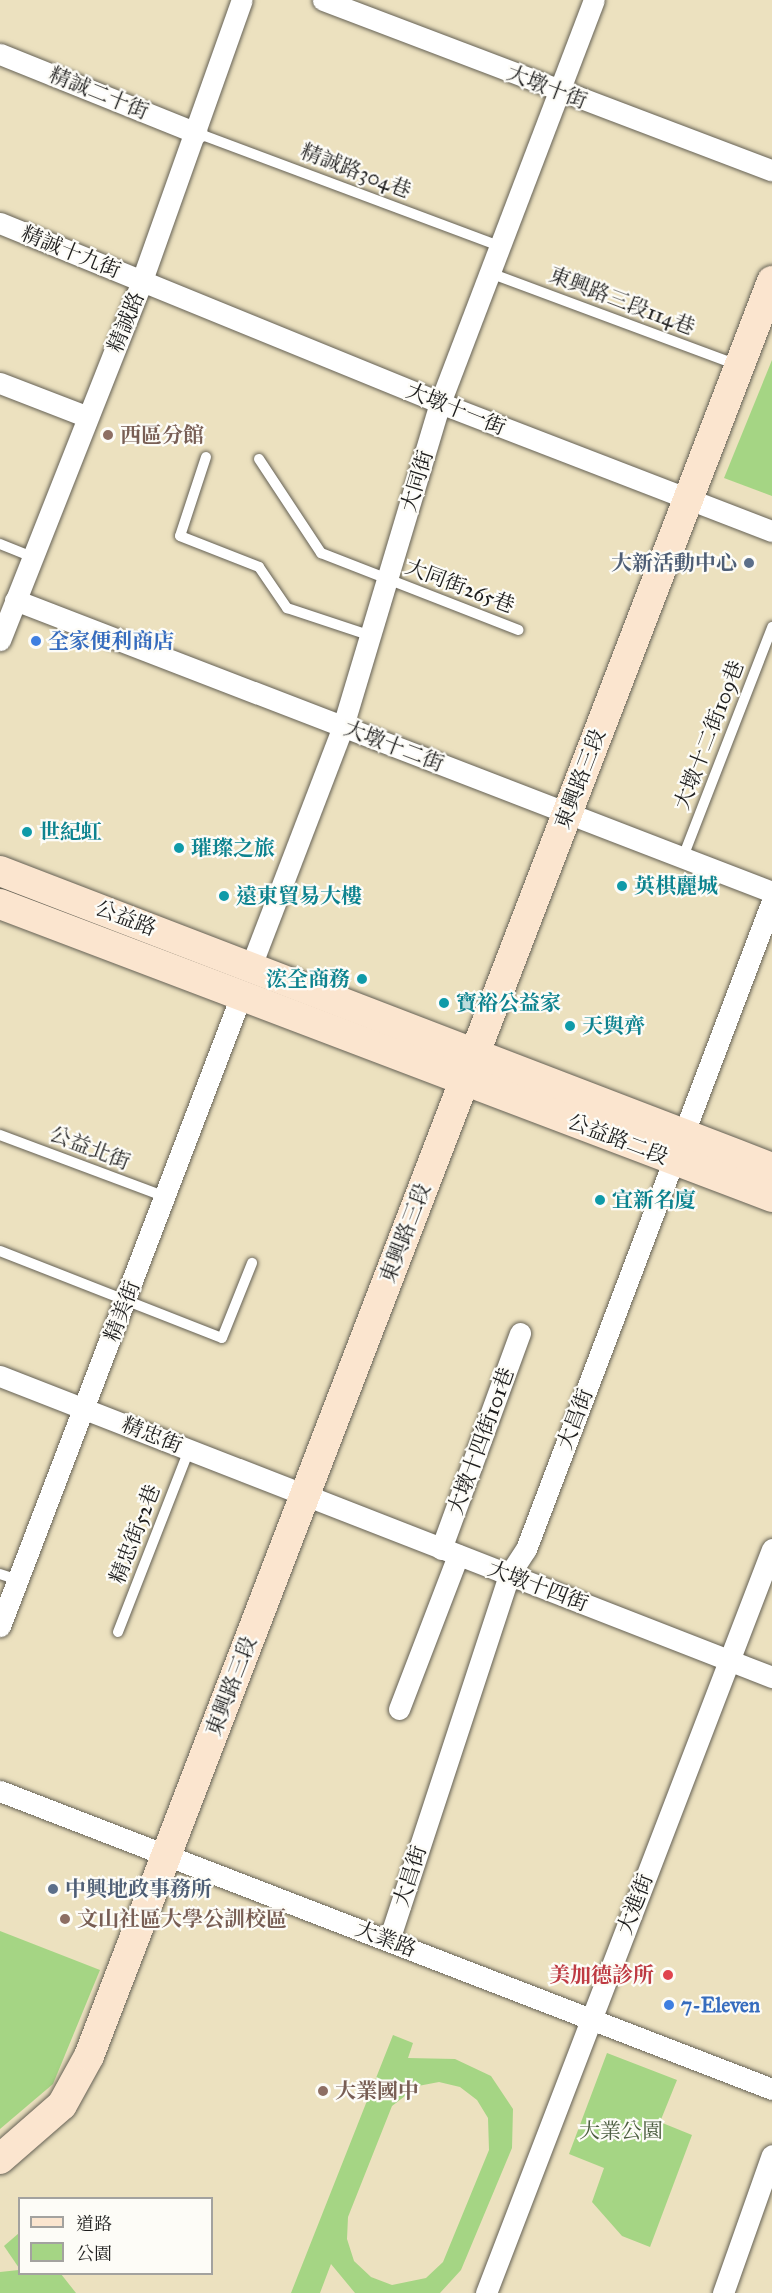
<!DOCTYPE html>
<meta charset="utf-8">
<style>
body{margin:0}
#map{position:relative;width:772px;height:2293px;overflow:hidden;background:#ece1bf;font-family:"IM FELL Great Primer","Noto Serif TC",serif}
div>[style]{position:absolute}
.green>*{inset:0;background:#a5d584}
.roads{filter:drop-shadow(0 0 2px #656155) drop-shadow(0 0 2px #656155)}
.lane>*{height:10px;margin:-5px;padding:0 5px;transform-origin:5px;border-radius:5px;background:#fff}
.street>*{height:21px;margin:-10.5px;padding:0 10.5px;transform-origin:10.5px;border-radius:10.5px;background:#fff}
.secondary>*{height:30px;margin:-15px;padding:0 15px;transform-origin:15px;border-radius:15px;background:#fbe5cf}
.dots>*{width:16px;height:16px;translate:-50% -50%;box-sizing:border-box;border:3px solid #fdfcf7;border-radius:50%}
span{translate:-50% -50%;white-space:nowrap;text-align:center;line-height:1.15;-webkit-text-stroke:4.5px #fdfcf7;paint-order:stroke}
.street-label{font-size:21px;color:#1c1c1c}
.education-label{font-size:21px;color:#785e54;font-weight:700}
.left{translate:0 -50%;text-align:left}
.service-label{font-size:21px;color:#4e5e75;font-weight:700}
.right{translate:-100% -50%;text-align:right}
.shop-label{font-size:21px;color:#366cbe;font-weight:700}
.culture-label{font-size:21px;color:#0d838f;font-weight:700}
.health-label{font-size:21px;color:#be3a42;font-weight:700}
.park-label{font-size:21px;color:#4c5d40}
.legend{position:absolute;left:18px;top:2197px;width:195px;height:78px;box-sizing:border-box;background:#fdfcf7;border:2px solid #a3a29f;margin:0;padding:8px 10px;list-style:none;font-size:18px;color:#1c1c1c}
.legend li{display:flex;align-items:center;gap:12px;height:30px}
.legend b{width:30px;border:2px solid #a3a29f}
</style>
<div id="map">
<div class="green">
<div style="clip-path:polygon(772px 360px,772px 496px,724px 478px)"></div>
<div style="clip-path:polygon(0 1931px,100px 1970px,53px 2084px,0 2129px)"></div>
<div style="clip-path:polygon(evenodd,393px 2035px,413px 2043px,408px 2058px,455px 2059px,491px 2076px,513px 2109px,512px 2148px,461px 2270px,440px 2293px,355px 2293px,331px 2264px,320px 2293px,291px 2293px,393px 2035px,439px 2082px,460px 2087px,477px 2100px,488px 2118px,489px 2150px,443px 2262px,426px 2278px,392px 2285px,371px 2277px,354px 2261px,347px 2239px,348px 2217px,392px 2106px,418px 2086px,439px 2082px)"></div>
<div style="clip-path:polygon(607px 2053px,677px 2080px,660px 2122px,692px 2135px,650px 2247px,622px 2236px,592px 2202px,604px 2168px,569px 2154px)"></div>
<div style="clip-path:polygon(19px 2233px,19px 2268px,4px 2246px)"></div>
<div style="clip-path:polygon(19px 2270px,20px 2274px,61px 2274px,76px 2293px,0 2293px,0 2272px)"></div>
</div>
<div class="roads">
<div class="lane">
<div style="left:197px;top:133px;width:323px;rotate:20.5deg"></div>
<div style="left:490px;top:273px;width:264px;rotate:20.4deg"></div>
<div style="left:206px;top:457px;width:83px;rotate:108.2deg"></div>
<div style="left:180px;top:536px;width:85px;rotate:21.4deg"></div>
<div style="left:259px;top:567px;width:50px;rotate:55.7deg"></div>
<div style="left:287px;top:608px;width:89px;rotate:18.4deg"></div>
<div style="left:259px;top:459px;width:113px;rotate:56.6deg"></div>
<div style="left:321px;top:553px;width:212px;rotate:21.3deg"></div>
<div style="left:0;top:544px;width:35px;rotate:22deg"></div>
<div style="left:683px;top:857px;width:247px;rotate:-68.8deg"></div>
<div style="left:0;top:1135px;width:177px;rotate:20.5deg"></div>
<div style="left:0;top:1251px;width:238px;rotate:21.4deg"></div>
<div style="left:222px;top:1338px;width:81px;rotate:-68.2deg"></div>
<div style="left:0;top:1574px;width:19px;rotate:18deg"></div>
<div style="left:118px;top:1632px;width:195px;rotate:-68.7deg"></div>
</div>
<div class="street">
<div style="left:323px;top:0;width:480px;rotate:20.8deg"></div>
<div style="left:0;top:54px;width:212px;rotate:21.9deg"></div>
<div style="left:0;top:223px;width:475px;rotate:22.2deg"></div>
<div style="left:440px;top:403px;width:356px;rotate:21.1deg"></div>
<div style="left:0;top:383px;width:94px;rotate:21.1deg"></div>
<div style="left:15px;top:600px;width:811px;rotate:21.09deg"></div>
<div style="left:0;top:640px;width:384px;rotate:-68.4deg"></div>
<div style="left:141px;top:283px;width:300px;rotate:-70.4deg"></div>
<div style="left:251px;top:966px;width:257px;rotate:-69deg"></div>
<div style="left:343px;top:726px;width:337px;rotate:-73.3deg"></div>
<div style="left:440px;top:403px;width:431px;rotate:-69.1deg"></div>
<div style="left:0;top:1376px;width:829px;rotate:21.3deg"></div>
<div style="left:441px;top:1549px;width:230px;rotate:-69.9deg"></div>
<div style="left:0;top:1626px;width:675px;rotate:-69.07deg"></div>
<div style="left:399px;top:1709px;width:165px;rotate:-69deg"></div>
<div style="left:0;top:1791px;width:828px;rotate:21.11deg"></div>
<div style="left:389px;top:1940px;width:384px;rotate:-71.8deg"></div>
<div style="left:509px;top:1575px;width:31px;rotate:-57deg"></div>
<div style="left:526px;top:1549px;width:693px;rotate:-69.21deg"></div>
<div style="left:486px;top:2293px;width:797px;rotate:-68.97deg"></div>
<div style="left:723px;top:2293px;width:146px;rotate:-70.5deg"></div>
</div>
<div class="secondary">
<div style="left:0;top:871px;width:827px;rotate:21.04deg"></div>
<div style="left:0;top:904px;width:826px;rotate:20.78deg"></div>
<div style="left:0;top:2159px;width:82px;rotate:-41.1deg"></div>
<div style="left:62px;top:2105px;width:56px;rotate:-61.1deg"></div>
<div style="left:89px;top:2056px;width:1902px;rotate:-68.95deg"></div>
</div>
</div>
<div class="dots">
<div style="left:108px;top:435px;background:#8d6e63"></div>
<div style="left:749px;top:563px;background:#5c6f8a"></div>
<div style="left:36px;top:641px;background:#3f7fe0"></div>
<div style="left:27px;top:832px;background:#0f9aa8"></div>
<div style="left:179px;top:848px;background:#0f9aa8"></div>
<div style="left:622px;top:886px;background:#0f9aa8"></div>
<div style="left:224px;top:896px;background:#0f9aa8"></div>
<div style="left:362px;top:979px;background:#0f9aa8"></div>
<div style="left:444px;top:1003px;background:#0f9aa8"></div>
<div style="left:570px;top:1026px;background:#0f9aa8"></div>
<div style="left:600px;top:1200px;background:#0f9aa8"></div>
<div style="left:53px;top:1889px;background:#5c6f8a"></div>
<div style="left:65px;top:1919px;background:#8d6e63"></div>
<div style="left:668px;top:1975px;background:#e0444e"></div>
<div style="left:669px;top:2005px;background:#3f7fe0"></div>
<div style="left:323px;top:2091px;background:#8d6e63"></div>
</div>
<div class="street-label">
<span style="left:547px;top:87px;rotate:21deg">大墩十街</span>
<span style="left:99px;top:93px;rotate:22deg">精誠二十街</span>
<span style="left:356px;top:171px;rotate:21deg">精誠路304巷</span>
<span style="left:71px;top:252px;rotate:22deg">精誠十九街</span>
<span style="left:622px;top:301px;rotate:21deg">東興路三段114巷</span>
<span style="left:126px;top:322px;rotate:-68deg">精誠路</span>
<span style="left:456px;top:409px;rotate:22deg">大墩十一街</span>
<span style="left:417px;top:481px;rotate:-73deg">大同街</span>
<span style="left:460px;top:586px;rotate:21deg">大同街265巷</span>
<span style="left:709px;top:735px;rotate:-69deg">大墩十二街109巷</span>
<span style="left:394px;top:746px;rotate:21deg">大墩十二街</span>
<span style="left:580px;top:779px;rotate:-69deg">東興路三段</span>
<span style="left:126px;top:918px;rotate:21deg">公益路</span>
<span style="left:618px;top:1139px;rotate:21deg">公益路二段</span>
<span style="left:90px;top:1148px;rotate:21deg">公益北街</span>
<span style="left:405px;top:1233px;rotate:-69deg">東興路三段</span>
<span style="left:122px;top:1311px;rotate:-69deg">精美街</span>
<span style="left:575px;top:1419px;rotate:-69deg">大昌街</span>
<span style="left:152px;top:1435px;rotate:22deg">精忠街</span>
<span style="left:481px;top:1441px;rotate:-70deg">大墩十四街101巷</span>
<span style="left:135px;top:1534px;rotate:-69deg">精忠街52巷</span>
<span style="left:538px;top:1586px;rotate:21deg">大墩十四街</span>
<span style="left:231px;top:1686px;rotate:-69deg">東興路三段</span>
<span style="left:410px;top:1876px;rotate:-72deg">大昌街</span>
<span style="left:635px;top:1904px;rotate:-69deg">大進街</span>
<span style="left:386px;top:1939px;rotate:21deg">大業路</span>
</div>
<div class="education-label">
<span class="left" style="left:120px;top:435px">西區分館</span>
<span class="left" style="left:77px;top:1919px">文山社區大學公訓校區</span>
<span class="left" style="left:335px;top:2091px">大業國中</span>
</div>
<div class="service-label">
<span class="right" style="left:737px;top:563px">大新活動中心</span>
<span class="left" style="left:65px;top:1889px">中興地政事務所</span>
</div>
<div class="shop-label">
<span class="left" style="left:48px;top:641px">全家便利商店</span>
<span class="left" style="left:681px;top:2005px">7-Eleven</span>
</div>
<div class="culture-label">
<span class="left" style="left:39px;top:832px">世紀虹</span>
<span class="left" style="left:191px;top:848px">璀璨之旅</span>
<span class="left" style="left:634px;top:886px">英棋麗城</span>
<span class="left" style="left:236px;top:896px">遠東貿易大樓</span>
<span class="right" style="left:350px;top:979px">浤全商務</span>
<span class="left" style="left:456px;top:1003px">寶裕公益家</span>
<span class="left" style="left:582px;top:1026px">天與齊</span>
<span class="left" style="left:612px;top:1200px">宜新名廈</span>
</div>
<div class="health-label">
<span class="right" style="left:654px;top:1975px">美加德診所</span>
</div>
<div class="park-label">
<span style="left:621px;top:2131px">大業公園</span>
</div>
<ul class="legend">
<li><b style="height:8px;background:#fbe5cf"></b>道路</li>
<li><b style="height:16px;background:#a5d584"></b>公園</li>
</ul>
</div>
